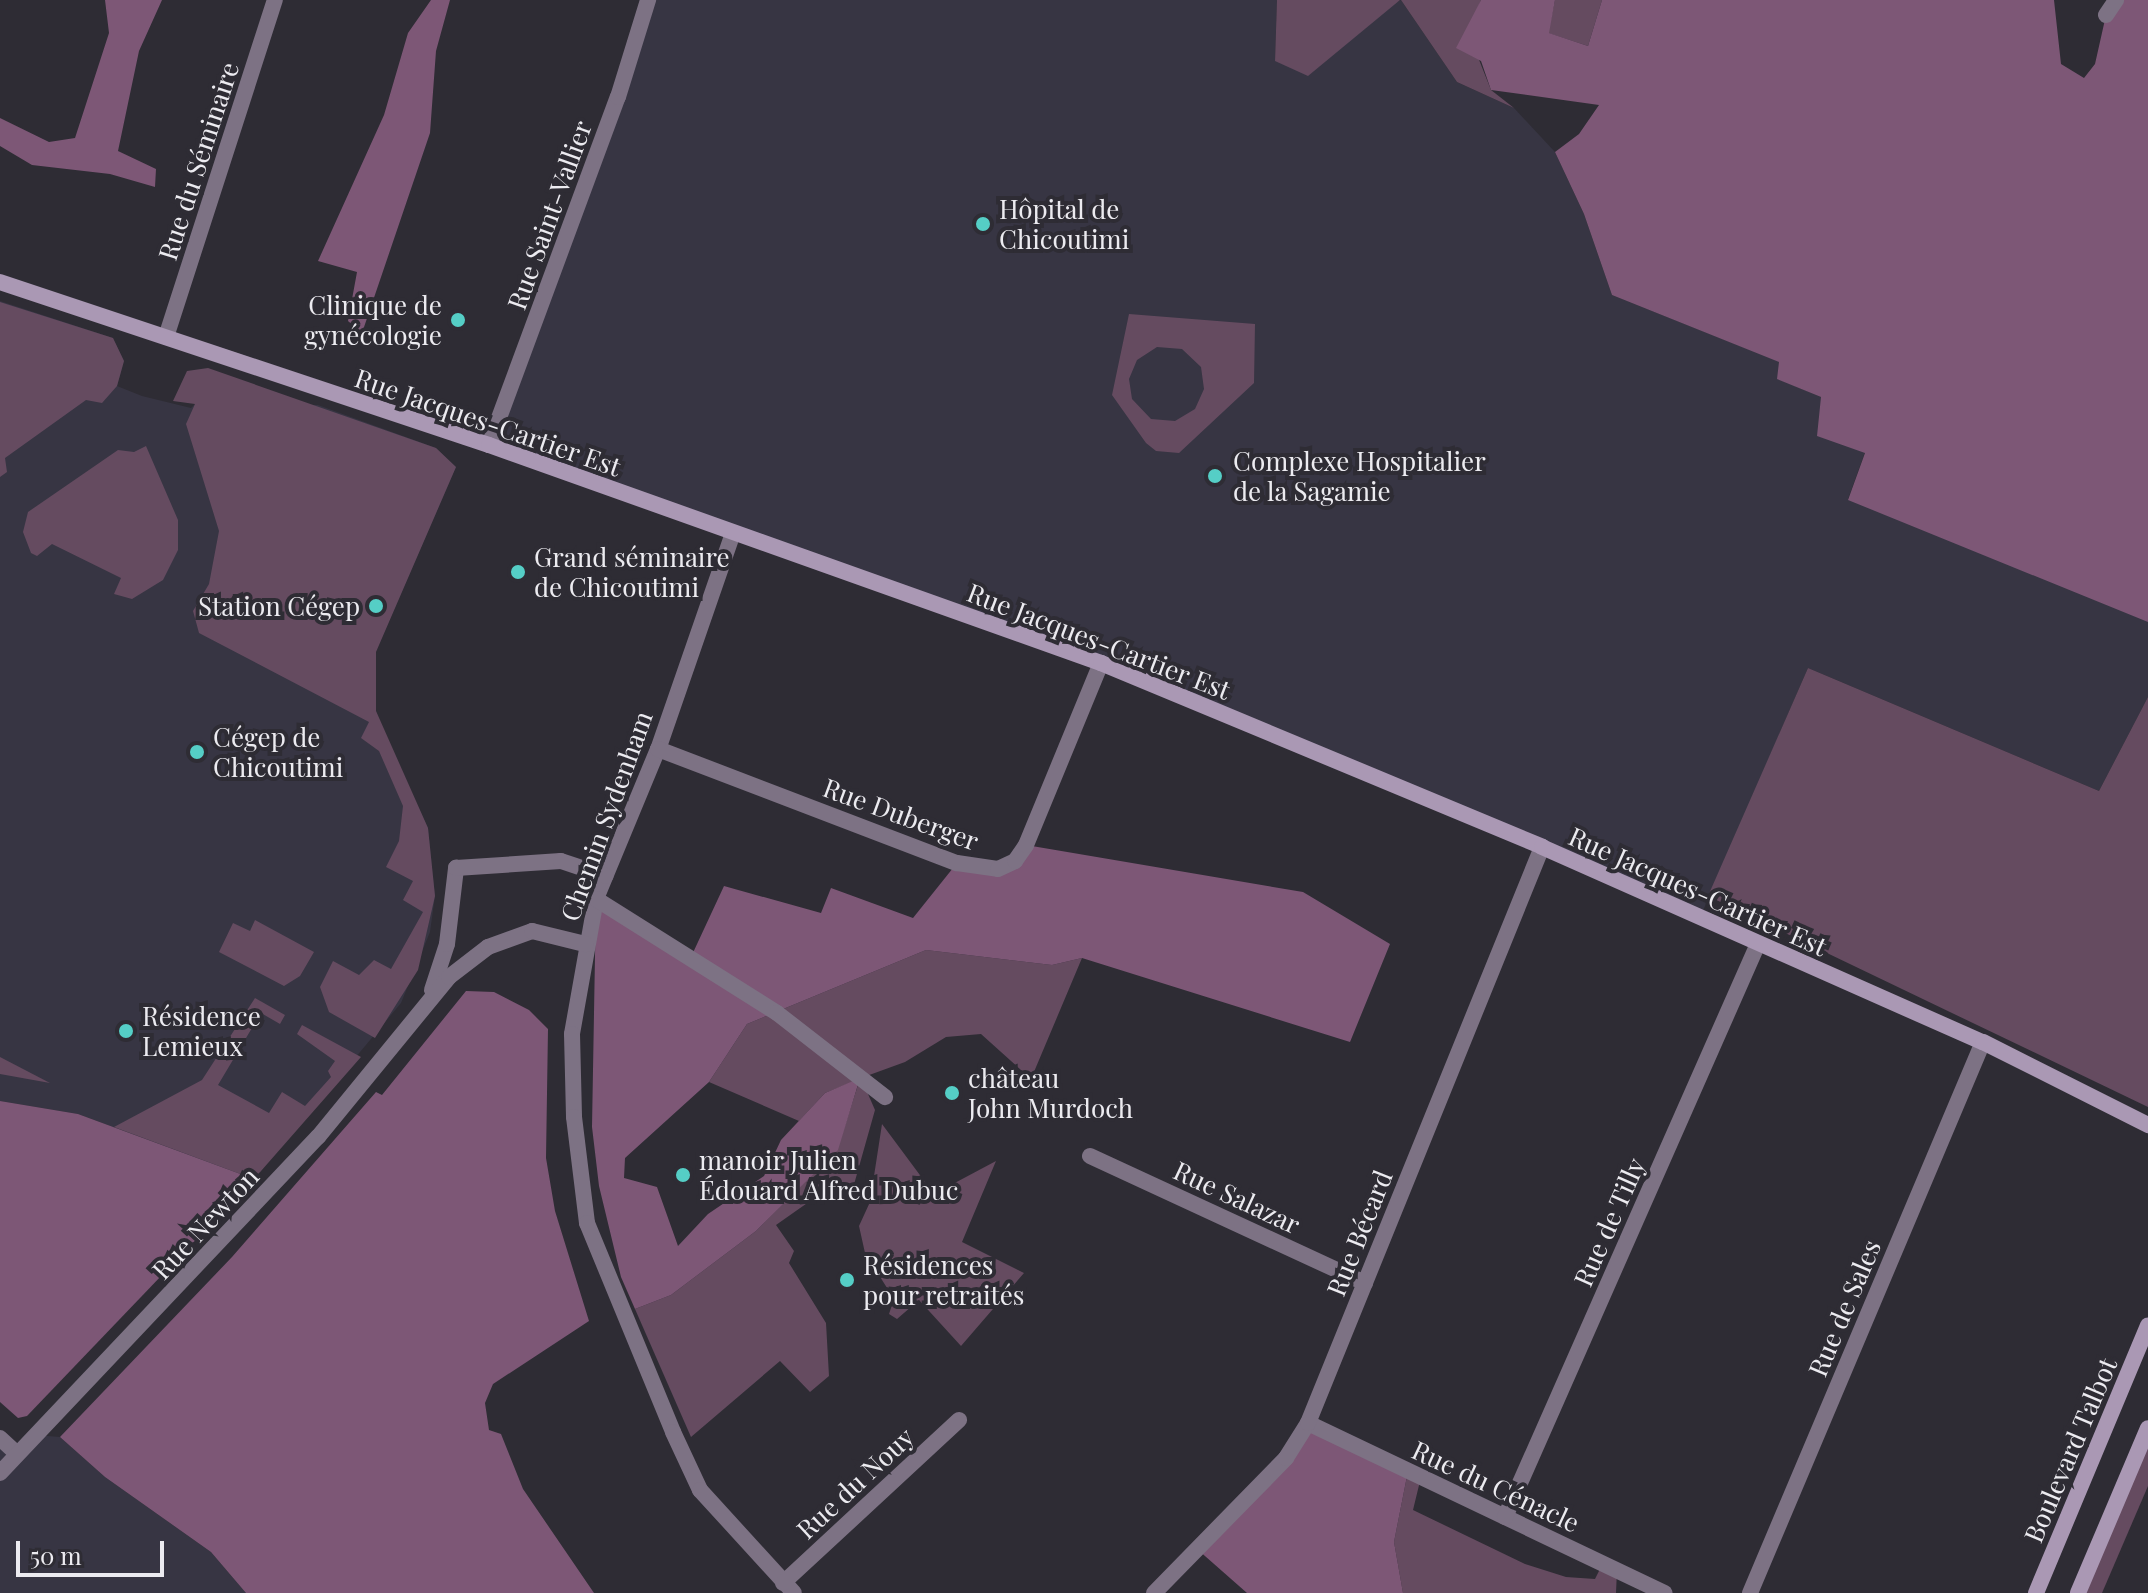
<!DOCTYPE html>
<meta charset="utf-8">
<style>
body{margin:0}
#map{position:relative;width:2148px;height:1593px;overflow:hidden;background:#2e2c34;font-family:"Playfair Display",serif}
div>[style]{position:absolute}
.built>*{inset:0;background:#373543}
.green>*{inset:0;background:#654b60}
.forest>*{inset:0;background:#7d5776}
.minor>*{height:16px;margin:-8px;padding:0 8px;transform-origin:8px;border-radius:8px;background:#7d7284}
.secondary>*{height:16px;margin:-8px;padding:0 8px;transform-origin:8px;border-radius:8px;background:#aa98b4}
.dots>*{width:22px;height:22px;translate:-50% -50%;box-sizing:border-box;border:4px solid #2e2c34;border-radius:50%}
span{translate:-50% -50%;white-space:nowrap;text-align:center;line-height:1.15;-webkit-text-stroke:8px #2e2c34;paint-order:stroke}
.street-label{font-size:26px;color:#ecebf0}
.poi-label{font-size:26px;color:#ecebf0}
.left{translate:0 -50%;text-align:left}
.right{translate:-100% -50%;text-align:right}
.scale{position:absolute;left:16px;top:1541px;width:148px;height:36px;box-sizing:border-box;border:4px solid #ecebf0;border-top:0;padding-left:10px;font-size:24px;line-height:28px;white-space:nowrap;color:#ecebf0;-webkit-text-stroke:6px #2e2c34;paint-order:stroke}
</style>
<div id="map">
<div class="built">
<div style="clip-path:polygon(648px 0,1277px 0,1275px 61px,1401px 0,1457px 82px,1514px 108px,1555px 152px,1584px 214px,1612px 295px,1780px 362px,1778px 379px,1821px 397px,1865px 452px,1848px 499px,2148px 621px,2148px 697px,2099px 791px,1808px 668px,1699px 920px,1101px 663px,489px 445px)"></div>
<div style="clip-path:polygon(0 301px,113px 338px,124px 361px,117px 386px,142px 396px,191px 408px,196px 403px,318px 405px,436px 448px,456px 467px,376px 651px,374px 681px,376px 711px,386px 738px,428px 828px,435px 896px,430px 932px,401px 1003px,254px 1179px,78px 1114px,0 1101px)"></div>
<div style="clip-path:polygon(36px 1435px,60px 1437px,105px 1477px,211px 1552px,246px 1593px,0 1593px,0 1438px,17px 1454px)"></div>
</div>
<div class="green">
<div style="clip-path:polygon(1277px 0,1400px 0,1308px 76px,1275px 61px)"></div>
<div style="clip-path:polygon(1401px 0,1481px 0,1468px 32px,1491px 90px,1514px 108px,1457px 82px)"></div>
<div style="clip-path:polygon(1555px 0,1602px 0,1588px 46px,1548px 33px)"></div>
<div style="clip-path:polygon(0 302px,113px 338px,124px 361px,117px 386px,102px 403px,86px 400px,5px 458px,7px 472px,0 477px)"></div>
<div style="clip-path:polygon(evenodd,1129px 314px,1255px 324px,1254px 383px,1179px 453px,1156px 451px,1146px 443px,1112px 395px,1129px 314px,1157px 347px,1182px 349px,1201px 367px,1204px 389px,1195px 409px,1175px 421px,1151px 419px,1132px 399px,1129px 379px,1137px 360px,1157px 347px)"></div>
<div style="clip-path:polygon(208px 368px,436px 448px,456px 467px,376px 652px,376px 711px,428px 828px,435px 896px,418px 970px,375px 1038px,329px 1012px,320px 987px,333px 961px,359px 975px,374px 960px,391px 969px,423px 912px,403px 900px,413px 881px,386px 867px,399px 841px,403px 806px,379px 751px,361px 738px,369px 722px,199px 633px,193px 611px,209px 584px,219px 531px,186px 424px,195px 404px,173px 401px,187px 371px)"></div>
<div style="clip-path:polygon(146px 446px,178px 520px,178px 550px,163px 580px,132px 599px,114px 594px,121px 578px,52px 544px,37px 556px,31px 553px,23px 532px,28px 512px,118px 450px,134px 452px)"></div>
<div style="clip-path:polygon(1808px 668px,2099px 791px,2148px 697px,2148px 1107px,1708px 896px)"></div>
<div style="clip-path:polygon(255px 920px,314px 952px,300px 976px,284px 986px,219px 952px,233px 923px,250px 931px)"></div>
<div style="clip-path:polygon(926px 950px,1052px 965px,1082px 958px,1031px 1079px,981px 1034px,946px 1037px,905px 1062px,861px 1078px,875px 1110px,853px 1188px,830px 1187px,776px 1225px,794px 1251px,789px 1263px,826px 1323px,829px 1376px,810px 1392px,780px 1361px,691px 1437px,635px 1309px,671px 1295px,756px 1231px,837px 1150px,860px 1079px,825px 1093px,799px 1121px,709px 1082px,747px 1024px)"></div>
<div style="clip-path:polygon(255px 998px,285px 1015px,280px 1024px,261px 1013px,218px 1085px,269px 1113px,282px 1092px,305px 1106px,331px 1077px,328px 1071px,335px 1061px,297px 1034px,302px 1025px,361px 1057px,254px 1179px,114px 1127px,202px 1080px)"></div>
<div style="clip-path:polygon(0 1057px,50px 1083px,0 1074px)"></div>
<div style="clip-path:polygon(882px 1124px,934px 1194px,996px 1161px,962px 1242px,1024px 1273px,961px 1346px,919px 1300px,897px 1319px,889px 1314px,894px 1299px,865px 1253px,859px 1226px,870px 1202px)"></div>
<div style="clip-path:polygon(2148px 1443px,2148px 1486px,2102px 1593px,2086px 1593px)"></div>
<div style="clip-path:polygon(1408px 1471px,1421px 1477px,1413px 1510px,1525px 1564px,1566px 1577px,1595px 1579px,1603px 1563px,1617px 1570px,1616px 1593px,1403px 1593px,1394px 1542px)"></div>
</div>
<div class="forest">
<div style="clip-path:polygon(105px 0,162px 0,139px 51px,118px 151px,156px 169px,155px 187px,110px 174px,32px 165px,0 146px,0 118px,49px 142px,75px 138px,109px 33px)"></div>
<div style="clip-path:polygon(431px 0,450px 0,436px 51px,430px 133px,362px 333px,348px 321px,357px 272px,318px 261px,384px 115px,408px 33px)"></div>
<div style="clip-path:polygon(1481px 0,1555px 0,1549px 33px,1588px 46px,1602px 0,2054px 0,2061px 64px,2084px 78px,2095px 64px,2106px 15px,2116px 0,2148px 0,2148px 622px,1848px 500px,1865px 453px,1817px 436px,1821px 397px,1777px 379px,1779px 362px,1612px 295px,1584px 214px,1555px 152px,1579px 134px,1599px 105px,1491px 90px,1481px 61px,1456px 48px)"></div>
<div style="clip-path:polygon(1026px 845px,1303px 892px,1390px 944px,1350px 1042px,1082px 958px,1052px 965px,926px 950px,747px 1024px,709px 1082px,625px 1158px,624px 1178px,657px 1187px,678px 1246px,708px 1214px,764px 1176px,781px 1140px,825px 1093px,860px 1078px,838px 1150px,756px 1231px,671px 1295px,635px 1309px,621px 1277px,599px 1186px,592px 1127px,596px 899px,691px 957px,724px 886px,821px 913px,831px 888px,913px 918px,957px 863px,998px 869px)"></div>
<div style="clip-path:polygon(466px 991px,494px 992px,529px 1010px,548px 1029px,546px 1158px,555px 1211px,589px 1321px,493px 1384px,485px 1403px,489px 1430px,501px 1434px,523px 1489px,594px 1593px,246px 1593px,211px 1552px,105px 1477px,60px 1437px,232px 1257px,376px 1092px,382px 1095px)"></div>
<div style="clip-path:polygon(0 1101px,78px 1114px,254px 1179px,27px 1416px,18px 1418px,0 1402px)"></div>
<div style="clip-path:polygon(1308px 1423px,1408px 1471px,1394px 1542px,1403px 1593px,1247px 1593px,1197px 1549px)"></div>
</div>
<div class="minor">
<div style="left:2106px;top:15px;width:18px;rotate:-56deg"></div>
<div style="left:166px;top:337px;width:354px;rotate:-72.1deg"></div>
<div style="left:489px;top:445px;width:371px;rotate:-69.7deg"></div>
<div style="left:618px;top:97px;width:102px;rotate:-72.8deg"></div>
<div style="left:733px;top:533px;width:229px;rotate:109.1deg"></div>
<div style="left:658px;top:749px;width:162px;rotate:112.5deg"></div>
<div style="left:596px;top:899px;width:137px;rotate:100.1deg"></div>
<div style="left:572px;top:1034px;width:83px;rotate:88.6deg"></div>
<div style="left:574px;top:1117px;width:107px;rotate:83deg"></div>
<div style="left:587px;top:1223px;width:226px;rotate:67.6deg"></div>
<div style="left:673px;top:1432px;width:64px;rotate:65deg"></div>
<div style="left:700px;top:1490px;width:139px;rotate:47.6deg"></div>
<div style="left:658px;top:749px;width:320px;rotate:20.9deg"></div>
<div style="left:957px;top:863px;width:41px;rotate:8.3deg"></div>
<div style="left:998px;top:869px;width:19px;rotate:-25deg"></div>
<div style="left:1015px;top:861px;width:19px;rotate:-55deg"></div>
<div style="left:1026px;top:845px;width:197px;rotate:-67.6deg"></div>
<div style="left:596px;top:899px;width:214px;rotate:32.2deg"></div>
<div style="left:777px;top:1013px;width:137px;rotate:37.9deg"></div>
<div style="left:432px;top:990px;width:48px;rotate:-71.9deg"></div>
<div style="left:447px;top:944px;width:77px;rotate:-83.2deg"></div>
<div style="left:456px;top:868px;width:105px;rotate:-3.8deg"></div>
<div style="left:561px;top:861px;width:47px;rotate:18.4deg"></div>
<div style="left:1090px;top:1156px;width:303px;rotate:24.8deg"></div>
<div style="left:1308px;top:1423px;width:395px;rotate:25.5deg"></div>
<div style="left:0;top:1438px;width:23px;rotate:43deg"></div>
<div style="left:0;top:1473px;width:463px;rotate:-46.6deg"></div>
<div style="left:318px;top:1137px;width:207px;rotate:-50.7deg"></div>
<div style="left:449px;top:977px;width:49px;rotate:-37.6deg"></div>
<div style="left:488px;top:947px;width:47px;rotate:-20deg"></div>
<div style="left:532px;top:931px;width:55px;rotate:13.8deg"></div>
<div style="left:1505px;top:1517px;width:624px;rotate:-66.19deg"></div>
<div style="left:783px;top:1583px;width:240px;rotate:-42.8deg"></div>
<div style="left:1154px;top:1593px;width:189px;rotate:-45.6deg"></div>
<div style="left:1286px;top:1458px;width:41px;rotate:-57.8deg"></div>
<div style="left:1308px;top:1423px;width:622px;rotate:-67.89deg"></div>
<div style="left:1750px;top:1593px;width:598px;rotate:-67.08deg"></div>
</div>
<div class="secondary">
<div style="left:0;top:282px;width:515px;rotate:18.43deg"></div>
<div style="left:489px;top:445px;width:650px;rotate:19.61deg"></div>
<div style="left:1101px;top:663px;width:478px;rotate:22.6deg"></div>
<div style="left:1542px;top:847px;width:482px;rotate:23.9deg"></div>
<div style="left:1983px;top:1042px;width:185px;rotate:26.7deg"></div>
<div style="left:2036px;top:1593px;width:290px;rotate:-67.3deg"></div>
<div style="left:2078px;top:1593px;width:179px;rotate:-67deg"></div>
</div>
<div class="dots">
<div style="left:983px;top:224px;background:#55cec6"></div>
<div style="left:458px;top:320px;background:#55cec6"></div>
<div style="left:1215px;top:476px;background:#55cec6"></div>
<div style="left:518px;top:572px;background:#55cec6"></div>
<div style="left:376px;top:606px;background:#55cec6"></div>
<div style="left:197px;top:752px;background:#55cec6"></div>
<div style="left:126px;top:1031px;background:#55cec6"></div>
<div style="left:952px;top:1093px;background:#55cec6"></div>
<div style="left:683px;top:1175px;background:#55cec6"></div>
<div style="left:847px;top:1280px;background:#55cec6"></div>
</div>
<div class="street-label">
<span style="left:198px;top:161px;rotate:-72deg">Rue du Séminaire</span>
<span style="left:549px;top:215px;rotate:-70deg">Rue Saint-Vallier</span>
<span style="left:488px;top:422px;rotate:19deg">Rue Jacques-Cartier Est</span>
<span style="left:1099px;top:641px;rotate:21deg">Rue Jacques-Cartier Est</span>
<span style="left:901px;top:814px;rotate:20deg">Rue Duberger</span>
<span style="left:606px;top:816px;rotate:-70deg">Chemin Sydenham</span>
<span style="left:1698px;top:891px;rotate:24deg">Rue Jacques-Cartier Est</span>
<span style="left:1237px;top:1197px;rotate:25deg">Rue Salazar</span>
<span style="left:1609px;top:1222px;rotate:-66deg">Rue de Tilly</span>
<span style="left:205px;top:1223px;rotate:-47deg">Rue Newton</span>
<span style="left:1359px;top:1233px;rotate:-68deg">Rue Bécard</span>
<span style="left:1844px;top:1308px;rotate:-67deg">Rue de Sales</span>
<span style="left:2070px;top:1450px;rotate:-67deg">Boulevard Talbot</span>
<span style="left:855px;top:1483px;rotate:-43deg">Rue du Nouy</span>
<span style="left:1496px;top:1486px;rotate:25deg">Rue du Cénacle</span>
</div>
<div class="poi-label">
<span class="left" style="left:999px;top:224px">Hôpital de<br>Chicoutimi</span>
<span class="right" style="left:442px;top:320px">Clinique de<br>gynécologie</span>
<span class="left" style="left:1233px;top:476px">Complexe Hospitalier<br>de la Sagamie</span>
<span class="left" style="left:534px;top:572px">Grand séminaire<br>de Chicoutimi</span>
<span class="right" style="left:360px;top:606px">Station Cégep</span>
<span class="left" style="left:213px;top:752px">Cégep de<br>Chicoutimi</span>
<span class="left" style="left:142px;top:1031px">Résidence<br>Lemieux</span>
<span class="left" style="left:968px;top:1093px">château<br>John Murdoch</span>
<span class="left" style="left:699px;top:1175px">manoir Julien<br>Édouard Alfred Dubuc</span>
<span class="left" style="left:863px;top:1280px">Résidences<br>pour retraités</span>
</div>
<div class="scale">50 m</div>
</div>
